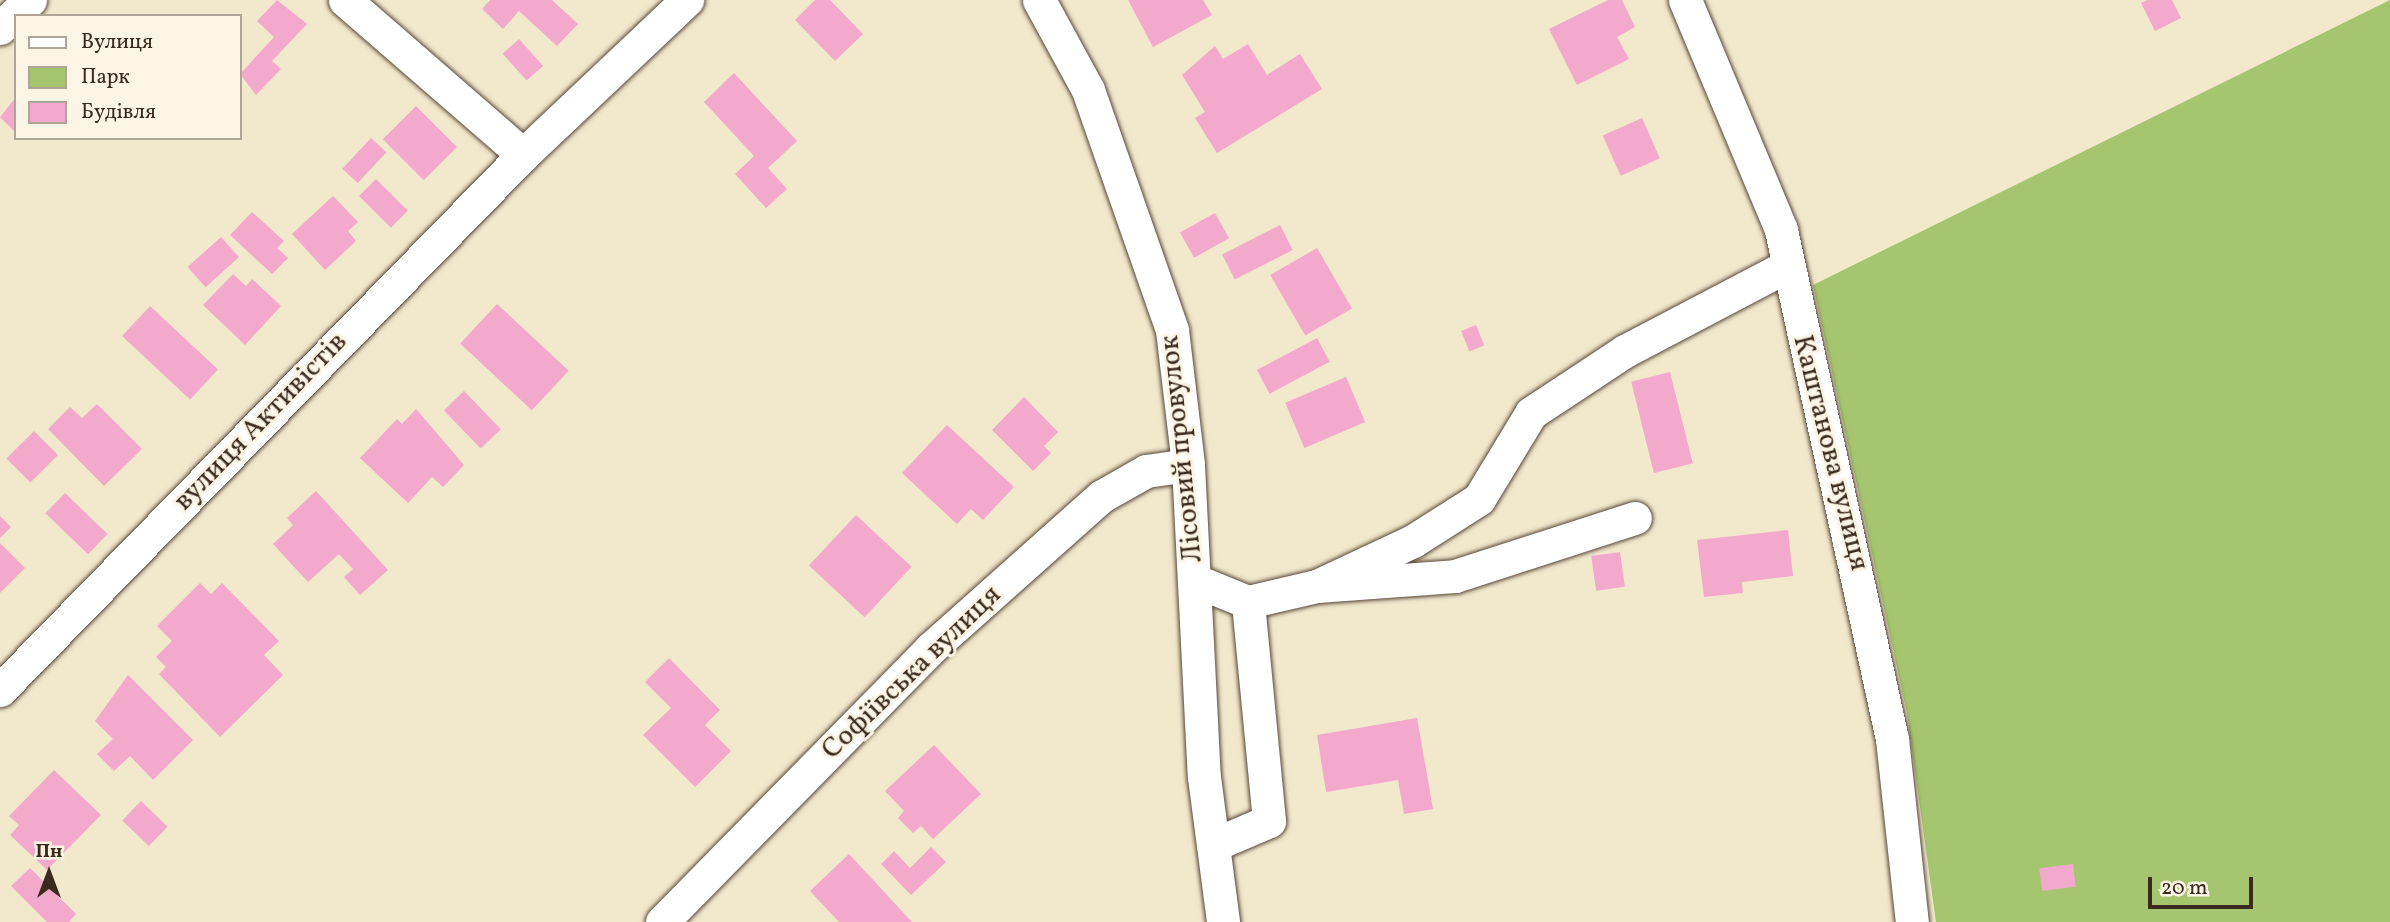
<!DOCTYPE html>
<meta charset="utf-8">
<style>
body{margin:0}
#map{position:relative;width:2390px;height:922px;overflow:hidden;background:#f2e8cc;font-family:Vollkorn,serif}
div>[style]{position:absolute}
.green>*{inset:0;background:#a5c66e}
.building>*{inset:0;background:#f2a9cc;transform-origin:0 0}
.roads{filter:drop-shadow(0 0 2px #564638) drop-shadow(0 0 2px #564638)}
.minor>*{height:33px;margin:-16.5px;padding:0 16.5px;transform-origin:16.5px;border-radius:16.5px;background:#fff}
span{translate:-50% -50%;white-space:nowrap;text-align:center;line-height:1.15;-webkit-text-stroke:6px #fcf5e5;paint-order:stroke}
.street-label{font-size:28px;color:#3b2a1e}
.legend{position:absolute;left:14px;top:14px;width:228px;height:126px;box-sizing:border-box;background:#fcf5e5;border:2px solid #afa495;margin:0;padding:9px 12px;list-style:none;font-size:21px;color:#3b2a1e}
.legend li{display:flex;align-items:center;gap:14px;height:35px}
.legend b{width:35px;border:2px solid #afa495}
.north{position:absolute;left:14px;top:838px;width:70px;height:70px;-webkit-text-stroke:5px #fcf5e5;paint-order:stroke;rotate:0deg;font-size:19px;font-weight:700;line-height:28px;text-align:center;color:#3b2a1e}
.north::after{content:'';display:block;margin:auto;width:24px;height:32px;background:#3b2a1e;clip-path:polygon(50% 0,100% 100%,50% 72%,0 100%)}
.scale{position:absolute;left:2148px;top:877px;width:105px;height:32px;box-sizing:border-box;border:4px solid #3b2a1e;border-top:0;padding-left:9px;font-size:21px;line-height:24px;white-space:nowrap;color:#3b2a1e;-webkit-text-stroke:5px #fcf5e5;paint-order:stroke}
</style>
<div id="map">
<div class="green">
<div style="clip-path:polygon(2390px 0,2390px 922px,1936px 922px,1907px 713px,1813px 285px)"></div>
</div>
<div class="building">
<div style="clip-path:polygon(277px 0,307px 24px,272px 61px,281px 69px,256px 95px,240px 74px,274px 37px,257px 21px)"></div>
<div style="clip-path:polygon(490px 0,552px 0,578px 24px,557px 46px,519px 11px,503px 29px,482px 9px)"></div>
<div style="clip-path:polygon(815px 0,830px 0,863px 34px,835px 61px,795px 20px)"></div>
<div style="clip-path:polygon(1128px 0,1203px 0,1212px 15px,1153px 47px)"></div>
<div style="clip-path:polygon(1608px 0,1622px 0,1635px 27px,1617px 37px,1629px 59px,1577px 85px,1549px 29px)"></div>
<div style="clip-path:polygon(2147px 0,2172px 0,2181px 18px,2155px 31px,2141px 3px)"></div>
<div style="left:519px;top:39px;width:36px;height:22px;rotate:48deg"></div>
<div style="clip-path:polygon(1248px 44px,1267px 75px,1300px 54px,1322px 89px,1217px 153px,1195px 118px,1205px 112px,1182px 75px,1215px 46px,1223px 59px)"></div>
<div style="clip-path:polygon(734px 73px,797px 141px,768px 168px,787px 189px,766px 208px,735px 174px,754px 156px,704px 102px)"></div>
<div style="clip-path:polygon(16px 97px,16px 133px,0 117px)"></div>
<div style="left:416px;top:106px;width:58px;height:47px;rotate:45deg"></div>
<div style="left:1642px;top:118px;width:44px;height:43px;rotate:66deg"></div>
<div style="left:371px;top:138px;width:21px;height:42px;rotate:43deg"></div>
<div style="left:376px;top:179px;width:45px;height:24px;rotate:45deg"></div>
<div style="clip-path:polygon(333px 196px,358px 222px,348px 231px,356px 241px,325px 270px,292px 234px)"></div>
<div style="clip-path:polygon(252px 212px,284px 241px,277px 248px,288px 258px,272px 274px,230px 235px)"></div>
<div style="left:1215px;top:213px;width:29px;height:40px;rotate:61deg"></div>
<div style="left:1280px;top:225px;width:28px;height:65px;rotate:63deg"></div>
<div style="left:221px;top:237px;width:27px;height:45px;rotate:48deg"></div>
<div style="left:1317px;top:248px;width:70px;height:54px;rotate:60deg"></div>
<div style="clip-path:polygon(233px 274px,246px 286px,252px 279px,281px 306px,245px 345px,203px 305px)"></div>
<div style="left:497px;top:304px;width:98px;height:54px;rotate:43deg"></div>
<div style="left:150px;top:306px;width:93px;height:41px;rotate:43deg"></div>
<div style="left:1476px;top:325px;width:22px;height:16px;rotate:68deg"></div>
<div style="left:1317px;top:338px;width:27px;height:68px;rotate:62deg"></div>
<div style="left:1670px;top:372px;width:94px;height:40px;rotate:76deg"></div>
<div style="left:1346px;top:377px;width:49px;height:66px;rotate:67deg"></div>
<div style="left:464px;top:391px;width:53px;height:28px;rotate:46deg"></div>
<div style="clip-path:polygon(1024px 397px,1058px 432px,1044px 446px,1051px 453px,1033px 471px,992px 430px)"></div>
<div style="clip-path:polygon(97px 404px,142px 449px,104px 486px,48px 429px,70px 407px,82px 418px)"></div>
<div style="clip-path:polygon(416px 409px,464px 465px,443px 487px,432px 477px,408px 503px,360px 458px,397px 419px,402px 424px)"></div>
<div style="clip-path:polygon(947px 425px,1014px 487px,983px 520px,971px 509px,957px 524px,902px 473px)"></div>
<div style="left:34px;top:431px;width:34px;height:39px;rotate:45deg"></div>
<div style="clip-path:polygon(316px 491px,388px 570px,360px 595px,344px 577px,353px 569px,339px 554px,308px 582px,273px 544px,293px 525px,287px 518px)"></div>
<div style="left:65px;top:493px;width:59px;height:28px;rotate:44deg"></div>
<div style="left:856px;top:515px;width:76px;height:69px;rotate:43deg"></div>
<div style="clip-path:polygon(0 516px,11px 527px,0 538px)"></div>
<div style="clip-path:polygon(1788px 530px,1793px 576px,1742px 582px,1743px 593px,1704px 597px,1697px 540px)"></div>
<div style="clip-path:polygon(0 543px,25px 568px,0 593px)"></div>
<div style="left:1620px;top:552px;width:35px;height:29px;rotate:82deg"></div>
<div style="clip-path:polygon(200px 583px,211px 594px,222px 583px,279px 641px,264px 655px,283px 675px,220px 737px,159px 674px,166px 667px,156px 657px,172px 641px,157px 626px)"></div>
<div style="clip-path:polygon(669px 658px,720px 710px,705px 725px,731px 751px,695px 787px,643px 735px,671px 708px,645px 682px)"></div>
<div style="clip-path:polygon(128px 675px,193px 740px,153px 780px,130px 756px,114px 771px,97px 754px,113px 739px,95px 721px)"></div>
<div style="clip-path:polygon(1417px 718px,1433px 809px,1404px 814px,1398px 780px,1326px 792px,1317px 735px)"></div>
<div style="clip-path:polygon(934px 745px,981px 794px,933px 839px,921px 826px,913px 833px,898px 818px,904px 811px,885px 791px)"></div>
<div style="clip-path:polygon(54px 770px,101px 815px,47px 870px,10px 835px,19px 825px,9px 816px)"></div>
<div style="left:141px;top:801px;width:37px;height:27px;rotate:44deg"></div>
<div style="clip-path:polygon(931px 847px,946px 862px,911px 895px,881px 864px,894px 851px,910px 868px)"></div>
<div style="clip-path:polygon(849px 854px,912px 922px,839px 922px,810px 891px)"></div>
<div style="left:2073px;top:864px;width:23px;height:34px;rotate:83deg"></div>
<div style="clip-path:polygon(30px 868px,76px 914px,69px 922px,47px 922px,11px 886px)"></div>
</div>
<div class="roads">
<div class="minor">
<div style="left:345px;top:0;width:236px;rotate:41deg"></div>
<div style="left:1039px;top:0;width:102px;rotate:61.4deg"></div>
<div style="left:1088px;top:90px;width:254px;rotate:70.7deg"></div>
<div style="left:1172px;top:330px;width:136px;rotate:83.2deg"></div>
<div style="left:1188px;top:465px;width:312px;rotate:87.1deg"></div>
<div style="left:1204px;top:777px;width:146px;rotate:82.5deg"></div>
<div style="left:1685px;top:0;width:249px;rotate:67.3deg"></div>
<div style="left:1781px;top:230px;width:521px;rotate:77.7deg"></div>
<div style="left:1892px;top:739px;width:184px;rotate:83.8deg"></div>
<div style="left:0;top:28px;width:41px;rotate:-43deg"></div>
<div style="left:1194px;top:580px;width:58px;rotate:22.2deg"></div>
<div style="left:1248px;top:602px;width:71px;rotate:-13.1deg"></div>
<div style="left:1317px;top:586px;width:138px;rotate:-4.1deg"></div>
<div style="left:1455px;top:576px;width:189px;rotate:-17.9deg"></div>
<div style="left:1317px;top:586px;width:106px;rotate:-25.1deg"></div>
<div style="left:1413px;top:541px;width:78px;rotate:-32.5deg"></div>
<div style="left:1479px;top:499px;width:100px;rotate:-58.8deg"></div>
<div style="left:1531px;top:413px;width:113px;rotate:-33.4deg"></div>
<div style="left:1625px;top:351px;width:183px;rotate:-27.7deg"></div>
<div style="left:0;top:690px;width:748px;rotate:-45.65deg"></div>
<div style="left:523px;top:155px;width:226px;rotate:-43.4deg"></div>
<div style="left:1213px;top:845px;width:61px;rotate:-23.2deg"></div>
<div style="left:1269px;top:821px;width:220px;rotate:-95.5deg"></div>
<div style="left:662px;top:922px;width:383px;rotate:-45.5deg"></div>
<div style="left:930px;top:649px;width:230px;rotate:-41.7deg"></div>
<div style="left:1102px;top:496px;width:51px;rotate:-29.6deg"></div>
<div style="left:1146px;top:471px;width:42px;rotate:-8.1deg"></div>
</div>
</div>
<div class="street-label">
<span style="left:261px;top:422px;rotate:-46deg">вулиця Активістів</span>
<span style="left:1182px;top:449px;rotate:-96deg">Лісовий провулок</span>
<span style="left:1830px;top:453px;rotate:76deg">Каштанова вулиця</span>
<span style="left:912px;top:673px;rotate:-44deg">Софіївська вулиця</span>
</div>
<ul class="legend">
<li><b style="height:9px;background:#fff"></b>Вулиця</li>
<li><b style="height:19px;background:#a5c66e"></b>Парк</li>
<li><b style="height:19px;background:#f2a9cc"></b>Будівля</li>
</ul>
<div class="north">Пн</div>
<div class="scale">20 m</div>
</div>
